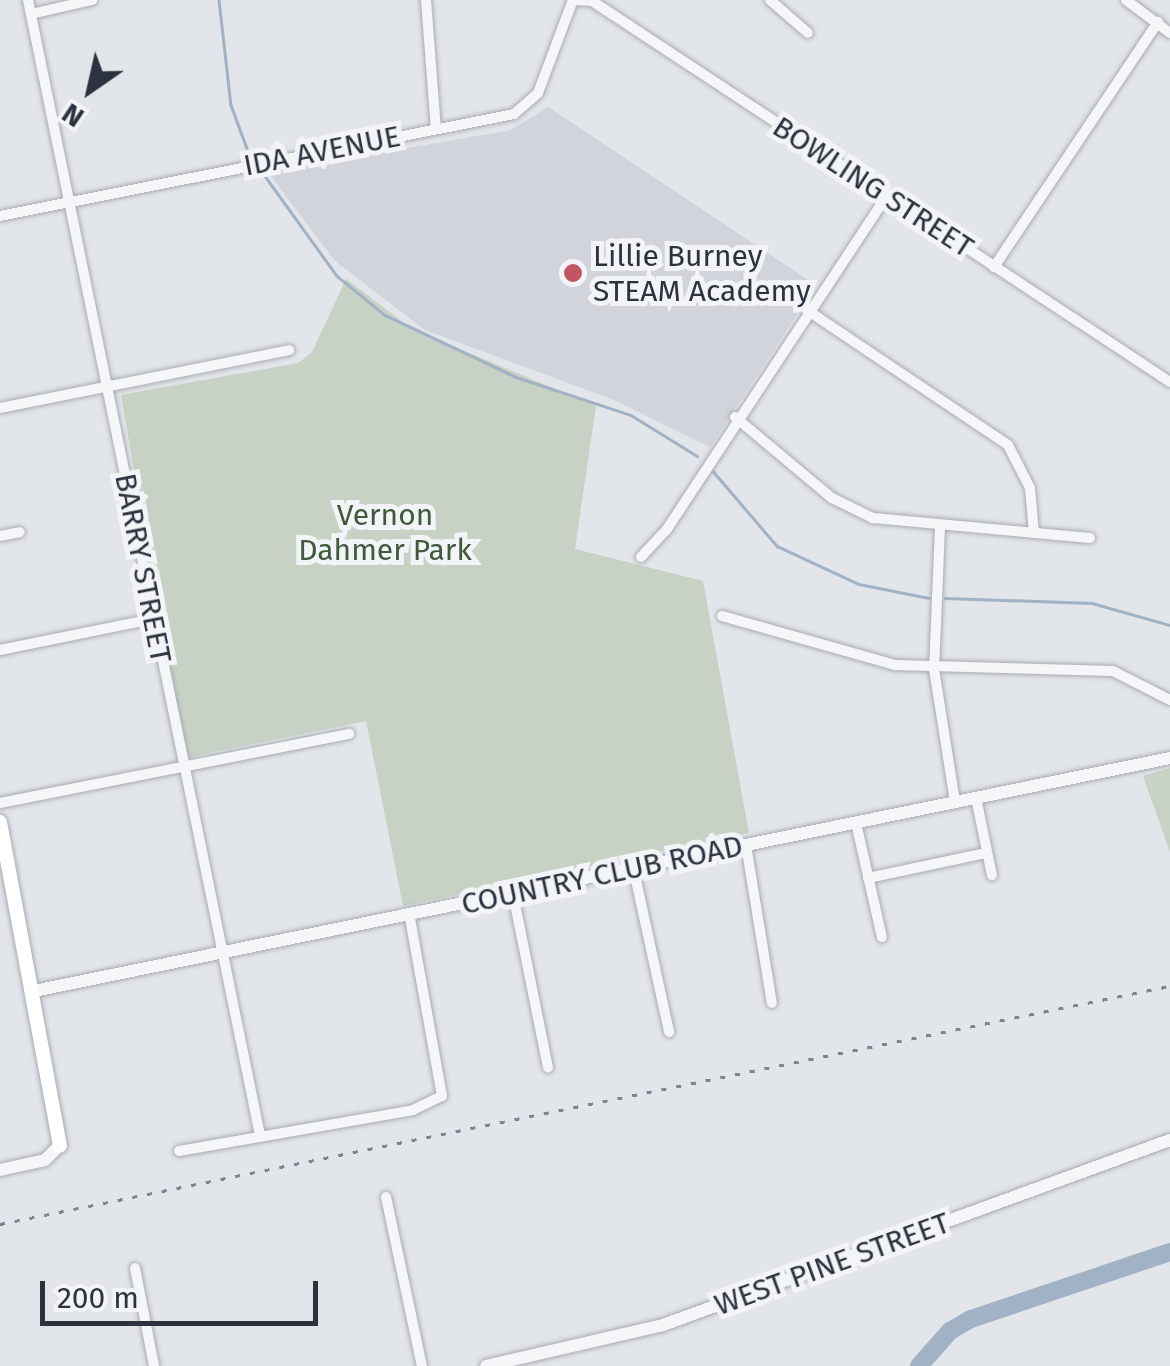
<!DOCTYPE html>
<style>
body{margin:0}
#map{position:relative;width:1170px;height:1366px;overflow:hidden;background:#e2e5e9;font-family:"Fira Sans",sans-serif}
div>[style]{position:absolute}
.built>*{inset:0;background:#d1d4db}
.green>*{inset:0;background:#c8d2c4}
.stream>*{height:2.5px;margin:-1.25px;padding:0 1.25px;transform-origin:1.25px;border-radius:1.25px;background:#a1b2c5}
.river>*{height:18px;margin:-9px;padding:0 9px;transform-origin:9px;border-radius:9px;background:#a1b2c5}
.roads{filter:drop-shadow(0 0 2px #a8acb3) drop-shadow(0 0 2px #a8acb3)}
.minor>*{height:10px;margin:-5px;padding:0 5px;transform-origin:5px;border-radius:5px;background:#f5f6f8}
.tertiary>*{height:12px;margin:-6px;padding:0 6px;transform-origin:6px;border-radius:6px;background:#f5f6f8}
.secondary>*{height:14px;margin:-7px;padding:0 7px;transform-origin:7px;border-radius:7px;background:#fff}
.rail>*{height:2.5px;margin-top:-1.25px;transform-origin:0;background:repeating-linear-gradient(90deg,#7d8491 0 5px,transparent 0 15px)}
.dots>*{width:28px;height:28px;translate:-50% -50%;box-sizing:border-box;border:5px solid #f2f4f7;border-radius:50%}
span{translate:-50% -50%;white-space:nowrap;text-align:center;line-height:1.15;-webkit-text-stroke:10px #f2f4f7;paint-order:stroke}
.street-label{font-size:30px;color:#2c333f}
.poi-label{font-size:30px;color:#2c333f}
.left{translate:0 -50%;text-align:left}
.park-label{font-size:30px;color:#405a3b}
.north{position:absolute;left:40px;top:40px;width:100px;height:100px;-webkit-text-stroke:8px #f2f4f7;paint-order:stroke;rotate:214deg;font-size:28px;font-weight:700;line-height:40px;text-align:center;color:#2c333f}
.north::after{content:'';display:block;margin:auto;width:35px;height:45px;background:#2c333f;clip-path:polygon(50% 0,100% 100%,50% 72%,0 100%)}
.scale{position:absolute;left:40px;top:1281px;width:278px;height:45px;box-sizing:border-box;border:5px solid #2c333f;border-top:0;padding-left:12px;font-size:30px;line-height:35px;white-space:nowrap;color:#2c333f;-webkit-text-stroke:8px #f2f4f7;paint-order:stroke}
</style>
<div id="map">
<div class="built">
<div style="clip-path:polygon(548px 107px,816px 285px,710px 447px,614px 400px,425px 330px,335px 261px,268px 172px,511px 130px)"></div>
</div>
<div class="green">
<div style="clip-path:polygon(346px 279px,412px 329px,596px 406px,575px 549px,703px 581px,749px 833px,403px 906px,366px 721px,184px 758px,121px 395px,298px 363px,312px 352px)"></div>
<div style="clip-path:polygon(1170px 768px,1170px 852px,1143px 776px)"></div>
</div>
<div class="stream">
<div style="left:219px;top:0;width:106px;rotate:83.5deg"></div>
<div style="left:231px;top:105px;width:52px;rotate:69.8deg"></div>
<div style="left:265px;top:176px;width:123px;rotate:54.2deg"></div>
<div style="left:337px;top:276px;width:62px;rotate:39.1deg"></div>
<div style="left:385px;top:315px;width:145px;rotate:25.3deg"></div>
<div style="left:516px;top:377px;width:121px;rotate:18.3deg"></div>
<div style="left:631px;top:415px;width:78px;rotate:31.8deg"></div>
<div style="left:713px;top:471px;width:99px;rotate:49.5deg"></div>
<div style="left:777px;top:546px;width:90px;rotate:24.9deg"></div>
<div style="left:859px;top:584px;width:71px;rotate:11.3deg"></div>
<div style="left:945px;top:598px;width:147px;rotate:1.9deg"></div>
<div style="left:1092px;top:603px;width:81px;rotate:15.8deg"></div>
</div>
<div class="river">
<div style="left:919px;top:1366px;width:47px;rotate:-48.5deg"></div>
<div style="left:950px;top:1331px;width:24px;rotate:-30deg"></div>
<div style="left:971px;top:1319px;width:210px;rotate:-18.6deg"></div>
</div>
<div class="roads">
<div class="minor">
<div style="left:28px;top:0;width:1158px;rotate:78.45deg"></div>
<div style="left:426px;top:0;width:129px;rotate:85.6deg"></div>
<div style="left:573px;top:0;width:19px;rotate:3deg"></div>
<div style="left:592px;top:1px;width:692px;rotate:33.39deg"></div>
<div style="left:770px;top:0;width:50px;rotate:41deg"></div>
<div style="left:1126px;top:0;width:55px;rotate:36.9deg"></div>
<div style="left:31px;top:14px;width:63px;rotate:-12.9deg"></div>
<div style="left:0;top:216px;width:524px;rotate:-11.22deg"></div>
<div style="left:514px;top:114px;width:32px;rotate:-41deg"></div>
<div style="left:538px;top:93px;width:99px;rotate:-69.4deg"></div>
<div style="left:994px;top:267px;width:295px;rotate:-56.2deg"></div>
<div style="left:807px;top:310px;width:242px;rotate:33.9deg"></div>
<div style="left:1008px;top:445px;width:48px;rotate:62.9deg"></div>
<div style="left:1030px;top:488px;width:45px;rotate:84.9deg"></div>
<div style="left:0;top:408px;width:295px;rotate:-11.3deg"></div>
<div style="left:735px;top:417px;width:126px;rotate:39.9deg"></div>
<div style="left:832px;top:498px;width:46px;rotate:26deg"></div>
<div style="left:873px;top:518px;width:218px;rotate:5.3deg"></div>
<div style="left:940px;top:527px;width:142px;rotate:92.4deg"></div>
<div style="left:934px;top:669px;width:135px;rotate:81deg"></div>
<div style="left:0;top:536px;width:20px;rotate:-11deg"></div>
<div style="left:641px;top:557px;width:38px;rotate:-47deg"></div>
<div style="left:667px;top:529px;width:400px;rotate:-56.6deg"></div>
<div style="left:722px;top:616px;width:180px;rotate:15.8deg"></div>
<div style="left:895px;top:665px;width:218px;rotate:1.6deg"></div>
<div style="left:1113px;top:671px;width:64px;rotate:27deg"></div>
<div style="left:0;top:650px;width:155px;rotate:-11.5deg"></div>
<div style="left:976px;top:798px;width:79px;rotate:78.3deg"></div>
<div style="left:0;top:803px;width:356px;rotate:-11.2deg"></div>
<div style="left:856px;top:823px;width:117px;rotate:77.2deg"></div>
<div style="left:746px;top:845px;width:160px;rotate:80.7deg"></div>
<div style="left:634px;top:871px;width:165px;rotate:77.7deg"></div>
<div style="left:868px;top:878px;width:121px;rotate:-12deg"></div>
<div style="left:513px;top:894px;width:177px;rotate:78.6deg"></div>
<div style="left:179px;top:1151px;width:238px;rotate:-9.9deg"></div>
<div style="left:413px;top:1110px;width:32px;rotate:-26deg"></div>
<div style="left:442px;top:1096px;width:186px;rotate:-100.2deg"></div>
<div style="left:386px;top:1197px;width:173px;rotate:78deg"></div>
<div style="left:135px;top:1268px;width:100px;rotate:79deg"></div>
</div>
<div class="tertiary">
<div style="left:34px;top:991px;width:1160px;rotate:-11.59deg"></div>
<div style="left:0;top:1170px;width:46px;rotate:-12.5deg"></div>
<div style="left:45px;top:1160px;width:21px;rotate:-45deg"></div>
<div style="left:486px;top:1366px;width:182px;rotate:-13deg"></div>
<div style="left:663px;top:1325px;width:540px;rotate:-20.05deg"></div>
</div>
<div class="secondary">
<div style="left:0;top:822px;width:329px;rotate:79.5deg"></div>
</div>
</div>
<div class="rail">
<div style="left:0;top:1224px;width:1194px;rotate:-11.5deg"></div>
</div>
<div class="dots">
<div style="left:573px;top:273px;background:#c15563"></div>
</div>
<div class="street-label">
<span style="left:322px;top:151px;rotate:-11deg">IDA AVENUE</span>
<span style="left:873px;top:187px;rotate:33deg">BOWLING STREET</span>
<span style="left:143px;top:568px;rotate:79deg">BARRY STREET</span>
<span style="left:602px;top:875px;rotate:-12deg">COUNTRY CLUB ROAD</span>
<span style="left:832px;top:1264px;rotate:-20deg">WEST PINE STREET</span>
</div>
<div class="poi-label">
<span class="left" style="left:593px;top:273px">Lillie Burney<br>STEAM Academy</span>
</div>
<div class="park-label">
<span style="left:385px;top:532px">Vernon<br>Dahmer Park</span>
</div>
<div class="north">N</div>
<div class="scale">200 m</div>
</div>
